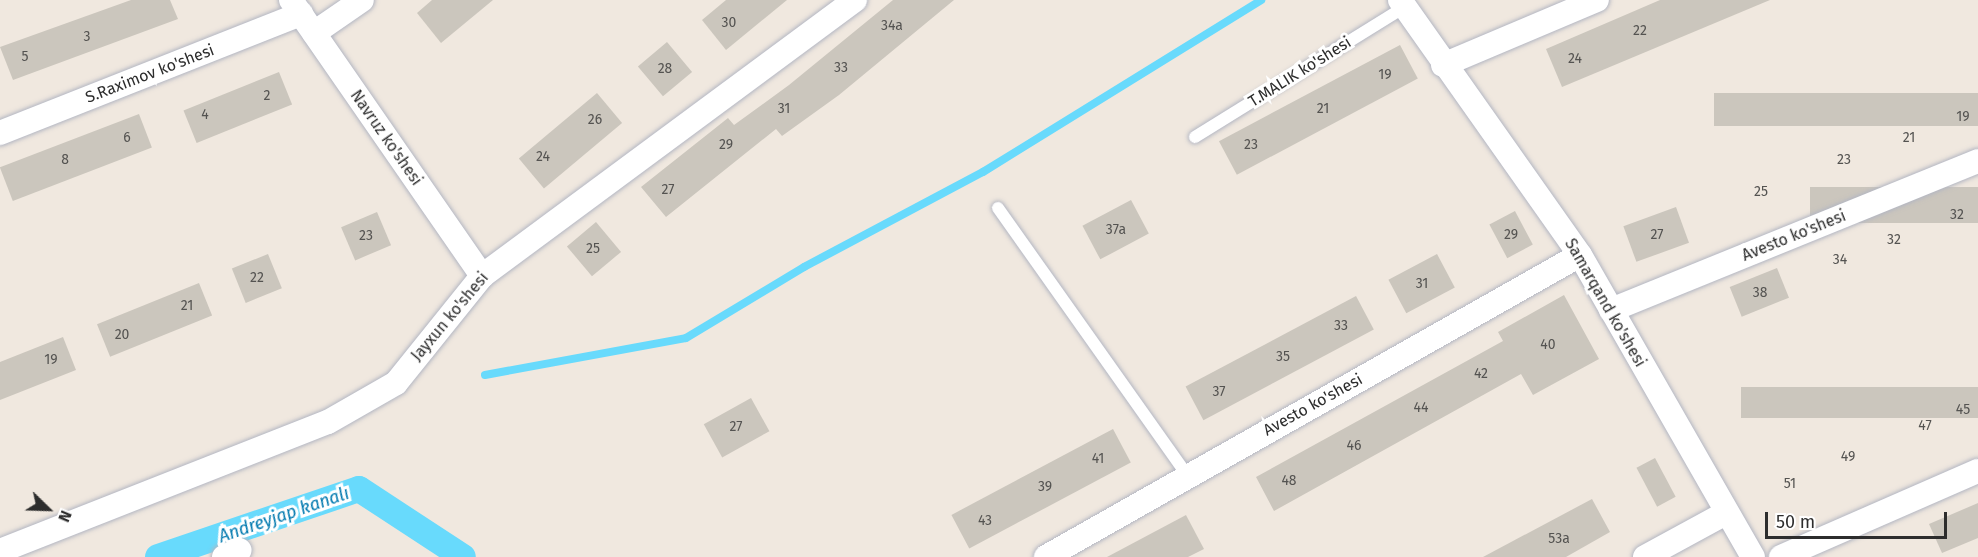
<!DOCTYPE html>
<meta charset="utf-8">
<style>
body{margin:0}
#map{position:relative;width:1978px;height:557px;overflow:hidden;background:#f0e8df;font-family:"Fira Sans",sans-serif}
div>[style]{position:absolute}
.stream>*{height:8px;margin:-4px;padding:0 4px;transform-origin:4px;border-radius:4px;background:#68dafc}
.canal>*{height:26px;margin:-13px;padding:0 13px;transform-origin:13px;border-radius:13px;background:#68dafc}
.building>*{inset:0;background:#cbc6bd;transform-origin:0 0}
.roads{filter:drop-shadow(0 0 2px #b3b6c2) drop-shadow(0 0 2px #b3b6c2)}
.lane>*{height:12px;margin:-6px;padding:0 6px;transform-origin:6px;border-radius:6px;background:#fff}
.street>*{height:24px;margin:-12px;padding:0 12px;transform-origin:12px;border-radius:12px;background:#fff}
span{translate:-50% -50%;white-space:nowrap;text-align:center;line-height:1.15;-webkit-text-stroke:6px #fff;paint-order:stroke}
.number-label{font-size:14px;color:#545351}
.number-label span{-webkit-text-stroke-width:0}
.street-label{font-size:16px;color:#2d2d2d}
.water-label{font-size:18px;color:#0079af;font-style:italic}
.north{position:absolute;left:18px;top:479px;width:60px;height:60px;-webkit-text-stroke:4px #fff;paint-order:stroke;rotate:113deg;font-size:16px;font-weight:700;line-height:24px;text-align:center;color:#2d2d2d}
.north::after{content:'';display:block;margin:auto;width:21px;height:27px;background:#2d2d2d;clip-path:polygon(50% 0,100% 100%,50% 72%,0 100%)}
.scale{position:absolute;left:1765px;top:512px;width:182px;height:27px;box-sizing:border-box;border:3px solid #2d2d2d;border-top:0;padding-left:8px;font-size:18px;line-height:21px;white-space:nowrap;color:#2d2d2d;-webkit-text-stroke:4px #fff;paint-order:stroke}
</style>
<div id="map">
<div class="stream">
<div style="left:485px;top:375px;width:204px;rotate:-10.4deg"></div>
<div style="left:686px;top:338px;width:138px;rotate:-31deg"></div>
<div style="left:804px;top:267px;width:203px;rotate:-28deg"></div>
<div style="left:983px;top:172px;width:327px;rotate:-31.7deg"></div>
</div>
<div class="canal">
<div style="left:158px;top:557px;width:212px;rotate:-18.7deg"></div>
<div style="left:359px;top:489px;width:124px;rotate:33.2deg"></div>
</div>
<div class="building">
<div style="clip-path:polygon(131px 0,170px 0,178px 19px,13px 80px,0 47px)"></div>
<div style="clip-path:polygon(432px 0,493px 0,441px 43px,417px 13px)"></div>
<div style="clip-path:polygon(726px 0,787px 0,726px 50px,702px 20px)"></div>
<div style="clip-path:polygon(893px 0,954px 0,839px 95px,782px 136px,776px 129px,666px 217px,641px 187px,728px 118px,734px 125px,789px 85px)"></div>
<div style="clip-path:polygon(1660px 0,1770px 0,1562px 87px,1546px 49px)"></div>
<div style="left:667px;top:42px;width:39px;height:38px;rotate:50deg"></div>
<div style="left:1400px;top:45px;width:38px;height:205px;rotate:62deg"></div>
<div style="left:279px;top:72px;width:35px;height:103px;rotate:68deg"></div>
<div style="left:597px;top:93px;width:39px;height:102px;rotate:50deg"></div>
<div style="left:1978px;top:93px;width:33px;height:264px;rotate:90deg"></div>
<div style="left:139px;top:114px;width:36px;height:149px;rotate:69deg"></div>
<div style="left:1978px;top:187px;width:36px;height:168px;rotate:90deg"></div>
<div style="left:1131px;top:200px;width:38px;height:55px;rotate:62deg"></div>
<div style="left:1676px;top:207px;width:38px;height:56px;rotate:70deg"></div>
<div style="left:1515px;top:211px;width:38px;height:29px;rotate:62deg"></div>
<div style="left:377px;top:212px;width:36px;height:39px;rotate:67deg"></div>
<div style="left:596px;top:222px;width:39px;height:38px;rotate:50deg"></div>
<div style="left:268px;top:254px;width:37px;height:39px;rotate:68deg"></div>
<div style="left:1437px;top:254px;width:38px;height:55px;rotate:62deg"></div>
<div style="left:1777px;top:268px;width:32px;height:51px;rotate:68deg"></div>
<div style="left:199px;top:283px;width:35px;height:110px;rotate:68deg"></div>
<div style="clip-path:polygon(1564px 295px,1599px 359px,1533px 395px,1521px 374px,1274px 511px,1256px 477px,1503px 341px,1498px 332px)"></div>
<div style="left:1356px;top:296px;width:38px;height:193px;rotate:62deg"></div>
<div style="clip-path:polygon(63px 337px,76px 370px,0 400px,0 362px)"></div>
<div style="left:1978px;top:387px;width:31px;height:237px;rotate:90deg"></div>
<div style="left:751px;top:398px;width:38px;height:54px;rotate:61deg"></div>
<div style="left:1113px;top:429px;width:38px;height:183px;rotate:62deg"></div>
<div style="left:1655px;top:458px;width:44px;height:21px;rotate:62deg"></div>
<div style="clip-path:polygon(1592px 499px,1610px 532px,1566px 557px,1483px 557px)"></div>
<div style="clip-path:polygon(1978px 503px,1978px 538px,1942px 553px,1929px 524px)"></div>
<div style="clip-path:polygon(1186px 515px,1204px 549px,1188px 557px,1107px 557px)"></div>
</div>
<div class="roads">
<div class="lane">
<div style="left:1195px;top:137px;width:247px;rotate:-31.8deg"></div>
<div style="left:998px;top:208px;width:327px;rotate:54.7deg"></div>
</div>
<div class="street">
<div style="left:291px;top:0;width:336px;rotate:55.3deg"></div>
<div style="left:1400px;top:0;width:312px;rotate:54.8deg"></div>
<div style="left:1580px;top:255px;width:348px;rotate:60.2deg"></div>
<div style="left:314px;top:33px;width:58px;rotate:-34.5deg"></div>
<div style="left:1443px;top:65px;width:167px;rotate:-22.9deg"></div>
<div style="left:0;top:133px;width:324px;rotate:-21.6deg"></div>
<div style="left:1611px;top:310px;width:396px;rotate:-22.1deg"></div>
<div style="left:0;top:551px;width:352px;rotate:-21.5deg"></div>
<div style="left:328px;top:422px;width:78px;rotate:-29.8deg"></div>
<div style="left:396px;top:383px;width:137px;rotate:-51.2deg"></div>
<div style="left:482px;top:276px;width:464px;rotate:-36.5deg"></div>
<div style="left:224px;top:557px;width:17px;rotate:-24deg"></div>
<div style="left:1046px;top:557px;width:613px;rotate:-29.49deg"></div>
<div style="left:1645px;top:557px;width:90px;rotate:-28.6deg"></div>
<div style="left:1781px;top:557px;width:215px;rotate:-23.6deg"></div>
</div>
</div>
<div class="number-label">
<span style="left:729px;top:23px">30</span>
<span style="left:892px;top:26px">34a</span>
<span style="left:1640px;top:31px">22</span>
<span style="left:87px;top:37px">3</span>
<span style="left:25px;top:57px">5</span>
<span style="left:1575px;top:59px">24</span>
<span style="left:841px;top:68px">33</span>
<span style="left:665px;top:69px">28</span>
<span style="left:1385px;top:75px">19</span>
<span style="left:267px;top:96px">2</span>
<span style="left:784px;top:109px">31</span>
<span style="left:1323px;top:109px">21</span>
<span style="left:205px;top:115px">4</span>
<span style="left:1963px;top:117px">19</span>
<span style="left:595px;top:120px">26</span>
<span style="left:127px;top:138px">6</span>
<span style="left:1909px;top:138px">21</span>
<span style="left:726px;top:145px">29</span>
<span style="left:1251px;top:145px">23</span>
<span style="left:543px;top:157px">24</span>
<span style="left:65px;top:160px">8</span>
<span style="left:1844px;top:160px">23</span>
<span style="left:668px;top:190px">27</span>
<span style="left:1761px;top:192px">25</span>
<span style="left:1957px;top:215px">32</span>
<span style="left:1116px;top:230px">37a</span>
<span style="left:1511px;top:235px">29</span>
<span style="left:1657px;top:235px">27</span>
<span style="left:366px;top:236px">23</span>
<span style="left:1894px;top:240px">32</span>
<span style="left:593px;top:249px">25</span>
<span style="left:1840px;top:260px">34</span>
<span style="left:257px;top:278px">22</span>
<span style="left:1422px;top:284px">31</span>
<span style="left:1760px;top:293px">38</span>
<span style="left:187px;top:306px">21</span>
<span style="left:1341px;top:326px">33</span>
<span style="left:122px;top:335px">20</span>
<span style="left:1548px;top:345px">40</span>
<span style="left:1283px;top:357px">35</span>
<span style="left:51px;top:360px">19</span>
<span style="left:1481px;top:374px">42</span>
<span style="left:1219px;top:392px">37</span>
<span style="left:1421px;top:408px">44</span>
<span style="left:1963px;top:410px">45</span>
<span style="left:1925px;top:426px">47</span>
<span style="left:736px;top:427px">27</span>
<span style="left:1354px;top:446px">46</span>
<span style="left:1848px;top:457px">49</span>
<span style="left:1098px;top:459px">41</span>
<span style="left:1289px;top:481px">48</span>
<span style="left:1790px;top:484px">51</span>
<span style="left:1045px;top:487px">39</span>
<span style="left:985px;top:521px">43</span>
<span style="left:1559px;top:539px">53a</span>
</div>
<div class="street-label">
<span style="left:1300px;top:72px;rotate:-32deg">T.MALIK ko'shesi</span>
<span style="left:150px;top:74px;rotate:-21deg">S.Raximov ko'shesi</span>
<span style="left:386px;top:138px;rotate:55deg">Navruz ko'shesi</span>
<span style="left:1794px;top:236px;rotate:-22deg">Avesto ko'shesi</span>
<span style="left:1605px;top:303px;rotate:60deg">Samarqand ko'shesi</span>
<span style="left:450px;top:317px;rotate:-50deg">Jayxun ko'shesi</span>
<span style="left:1313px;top:405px;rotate:-29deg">Avesto ko'shesi</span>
</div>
<div class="water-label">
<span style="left:284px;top:515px;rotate:-19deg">Andreyjap kanalı</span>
</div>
<div class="north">N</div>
<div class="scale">50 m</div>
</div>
